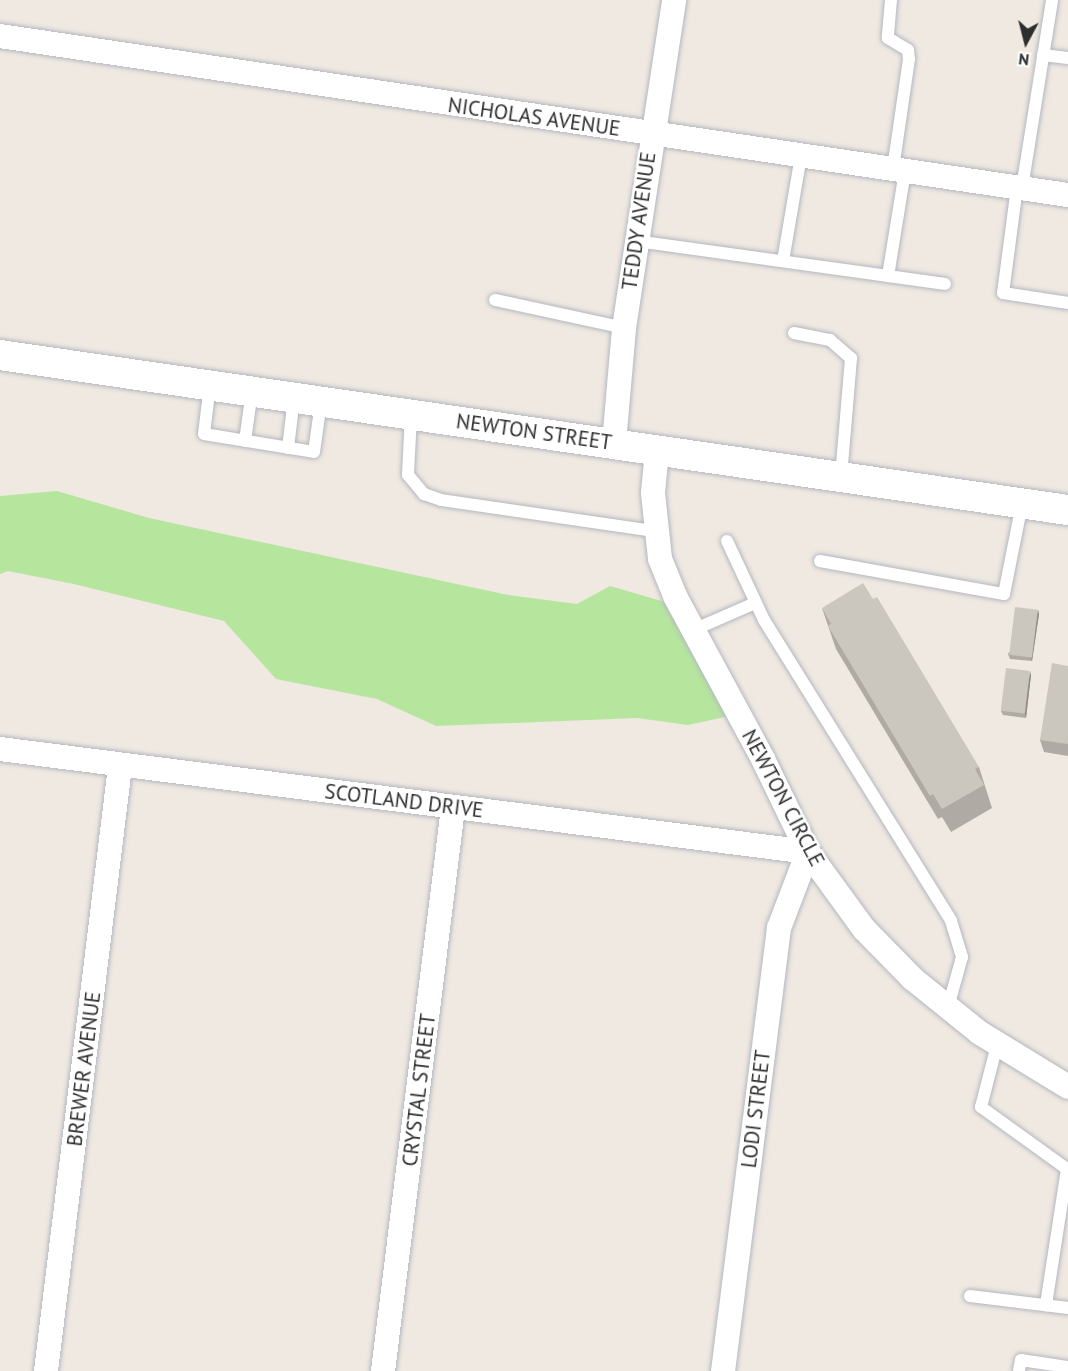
<!DOCTYPE html>
<style>
body{margin:0}
#map{position:relative;width:1068px;height:1371px;overflow:hidden;background:#efe9e1;font-family:"PT Sans",sans-serif}
div>[style]{position:absolute}
.green>*{inset:0;background:#b6e59e}
.roads{filter:drop-shadow(0 0 2px #b4b7c1) drop-shadow(0 0 2px #b4b7c1)}
.service>*{height:12px;margin:-6px;padding:0 6px;transform-origin:6px;border-radius:6px;background:#fff}
.minor>*{height:24px;margin:-12px;padding:0 12px;transform-origin:12px;border-radius:12px;background:#fff}
.tertiary>*{height:30px;margin:-15px;padding:0 15px;transform-origin:15px;border-radius:15px;background:#fff}
.wall>*{inset:0;background:#afaba4}
.shaded-wall>*{inset:0;background:#8e8b86}
.building>*{inset:0;background:#cbc7bf;transform-origin:0 0}
span{translate:-50% -50%;white-space:nowrap;text-align:center;line-height:1.15;-webkit-text-stroke:5px #fff;paint-order:stroke}
.street-label{font-size:21px;color:#2e2e2e}
.north{position:absolute;left:996px;top:12px;width:60px;height:60px;-webkit-text-stroke:4px #fff;paint-order:stroke;rotate:187deg;font-size:16px;font-weight:700;line-height:24px;text-align:center;color:#2e2e2e}
.north::after{content:'';display:block;margin:auto;width:21px;height:27px;background:#2e2e2e;clip-path:polygon(50% 0,100% 100%,50% 72%,0 100%)}
</style>
<div id="map">
<div class="green">
<div style="clip-path:polygon(57px 491px,149px 518px,508px 595px,577px 604px,610px 586px,665px 602px,729px 716px,688px 725px,637px 718px,436px 726px,377px 699px,276px 679px,224px 621px,74px 584px,8px 571px,0 574px,0 496px)"></div>
</div>
<div class="roads">
<div class="service">
<div style="left:891px;top:0;width:38px;rotate:95deg"></div>
<div style="left:888px;top:38px;width:23px;rotate:31deg"></div>
<div style="left:908px;top:50px;width:9px;rotate:84deg"></div>
<div style="left:909px;top:59px;width:111px;rotate:98.3deg"></div>
<div style="left:1043px;top:55px;width:25px;rotate:7deg"></div>
<div style="left:1017px;top:187px;width:107px;rotate:97.5deg"></div>
<div style="left:1003px;top:293px;width:66px;rotate:8.7deg"></div>
<div style="left:1022px;top:188px;width:190px;rotate:-80.9deg"></div>
<div style="left:636px;top:241px;width:312px;rotate:7.9deg"></div>
<div style="left:783px;top:261px;width:107px;rotate:-80.3deg"></div>
<div style="left:888px;top:276px;width:106px;rotate:-80.8deg"></div>
<div style="left:495px;top:300px;width:132px;rotate:12.2deg"></div>
<div style="left:794px;top:333px;width:37px;rotate:11deg"></div>
<div style="left:830px;top:340px;width:28px;rotate:41deg"></div>
<div style="left:851px;top:358px;width:119px;rotate:94.8deg"></div>
<div style="left:210px;top:385px;width:49px;rotate:97deg"></div>
<div style="left:204px;top:434px;width:111px;rotate:9.3deg"></div>
<div style="left:314px;top:452px;width:50px;rotate:-82deg"></div>
<div style="left:411px;top:415px;width:60px;rotate:92.9deg"></div>
<div style="left:408px;top:475px;width:25px;rotate:50deg"></div>
<div style="left:424px;top:494px;width:18px;rotate:19deg"></div>
<div style="left:441px;top:500px;width:215px;rotate:8.3deg"></div>
<div style="left:245px;top:441px;width:50px;rotate:-82deg"></div>
<div style="left:288px;top:448px;width:50px;rotate:-83.2deg"></div>
<div style="left:727px;top:541px;width:87px;rotate:64.9deg"></div>
<div style="left:764px;top:620px;width:354px;rotate:58.1deg"></div>
<div style="left:951px;top:921px;width:38px;rotate:73deg"></div>
<div style="left:962px;top:957px;width:52px;rotate:105.6deg"></div>
<div style="left:820px;top:561px;width:187px;rotate:10.2deg"></div>
<div style="left:1004px;top:594px;width:92px;rotate:-78.7deg"></div>
<div style="left:693px;top:630px;width:68px;rotate:-23.5deg"></div>
<div style="left:997px;top:1045px;width:64px;rotate:104.5deg"></div>
<div style="left:981px;top:1107px;width:106px;rotate:35.8deg"></div>
<div style="left:1067px;top:1169px;width:138px;rotate:98.8deg"></div>
<div style="left:970px;top:1296px;width:99px;rotate:7deg"></div>
<div style="left:1019px;top:1371px;width:11px;rotate:-80deg"></div>
<div style="left:1021px;top:1360px;width:48px;rotate:8.5deg"></div>
</div>
<div class="minor">
<div style="left:0;top:36px;width:1080px;rotate:8.47deg"></div>
<div style="left:614px;top:443px;width:115px;rotate:-85deg"></div>
<div style="left:624px;top:328px;width:332px;rotate:-81.3deg"></div>
<div style="left:657px;top:450px;width:43px;rotate:95.3deg"></div>
<div style="left:653px;top:493px;width:66px;rotate:83.9deg"></div>
<div style="left:660px;top:559px;width:42px;rotate:67.7deg"></div>
<div style="left:676px;top:598px;width:183px;rotate:61.6deg"></div>
<div style="left:763px;top:759px;width:103px;rotate:64.2deg"></div>
<div style="left:808px;top:852px;width:95px;rotate:54deg"></div>
<div style="left:864px;top:929px;width:70px;rotate:45.6deg"></div>
<div style="left:913px;top:979px;width:86px;rotate:38.9deg"></div>
<div style="left:980px;top:1033px;width:103px;rotate:31.5deg"></div>
<div style="left:0;top:749px;width:815px;rotate:7.26deg"></div>
<div style="left:808px;top:852px;width:81px;rotate:110.9deg"></div>
<div style="left:779px;top:928px;width:447px;rotate:97.2deg"></div>
<div style="left:46px;top:1371px;width:609px;rotate:-83.02deg"></div>
<div style="left:383px;top:1371px;width:567px;rotate:-82.91deg"></div>
</div>
<div class="tertiary">
<div style="left:0;top:355px;width:1079px;rotate:8.26deg"></div>
</div>
</div>
<div class="wall">
<div style="clip-path:polygon(822px 608px,979px 767px,992px 808px,951px 832px,942px 817px,938px 819px,836px 649px)"></div>
<div style="clip-path:polygon(1038px 610px,1039px 614px,1032px 661px,1010px 659px,1008px 654px)"></div>
<div style="clip-path:polygon(1068px 666px,1068px 756px,1044px 752px,1040px 740px)"></div>
<div style="clip-path:polygon(1031px 675px,1026px 718px,1003px 715px,1001px 711px)"></div>
</div>
<div class="shaded-wall">
<div style="clip-path:polygon(1038px 610px,1039px 614px,1032px 661px,1031px 657px)"></div>
<div style="clip-path:polygon(1030px 671px,1031px 675px,1026px 718px,1025px 714px)"></div>
</div>
<div class="building">
<div style="clip-path:polygon(863px 583px,873px 599px,877px 597px,979px 767px,975px 769px,984px 785px,942px 809px,933px 794px,930px 796px,828px 626px,831px 624px,822px 608px)"></div>
<div style="left:1015px;top:607px;width:23px;height:48px;rotate:7deg"></div>
<div style="clip-path:polygon(1052px 663px,1068px 666px,1068px 744px,1040px 740px)"></div>
<div style="left:1006px;top:668px;width:24px;height:43px;rotate:7deg"></div>
</div>
<div class="street-label">
<span style="left:534px;top:117px;rotate:8deg">NICHOLAS AVENUE</span>
<span style="left:639px;top:221px;rotate:-82deg">TEDDY AVENUE</span>
<span style="left:534px;top:432px;rotate:8deg">NEWTON STREET</span>
<span style="left:783px;top:798px;rotate:62deg">NEWTON CIRCLE</span>
<span style="left:404px;top:801px;rotate:7deg">SCOTLAND DRIVE</span>
<span style="left:84px;top:1069px;rotate:-83deg">BREWER AVENUE</span>
<span style="left:419px;top:1090px;rotate:-83deg">CRYSTAL STREET</span>
<span style="left:756px;top:1109px;rotate:-83deg">LODI STREET</span>
</div>
<div class="north">N</div>
</div>
